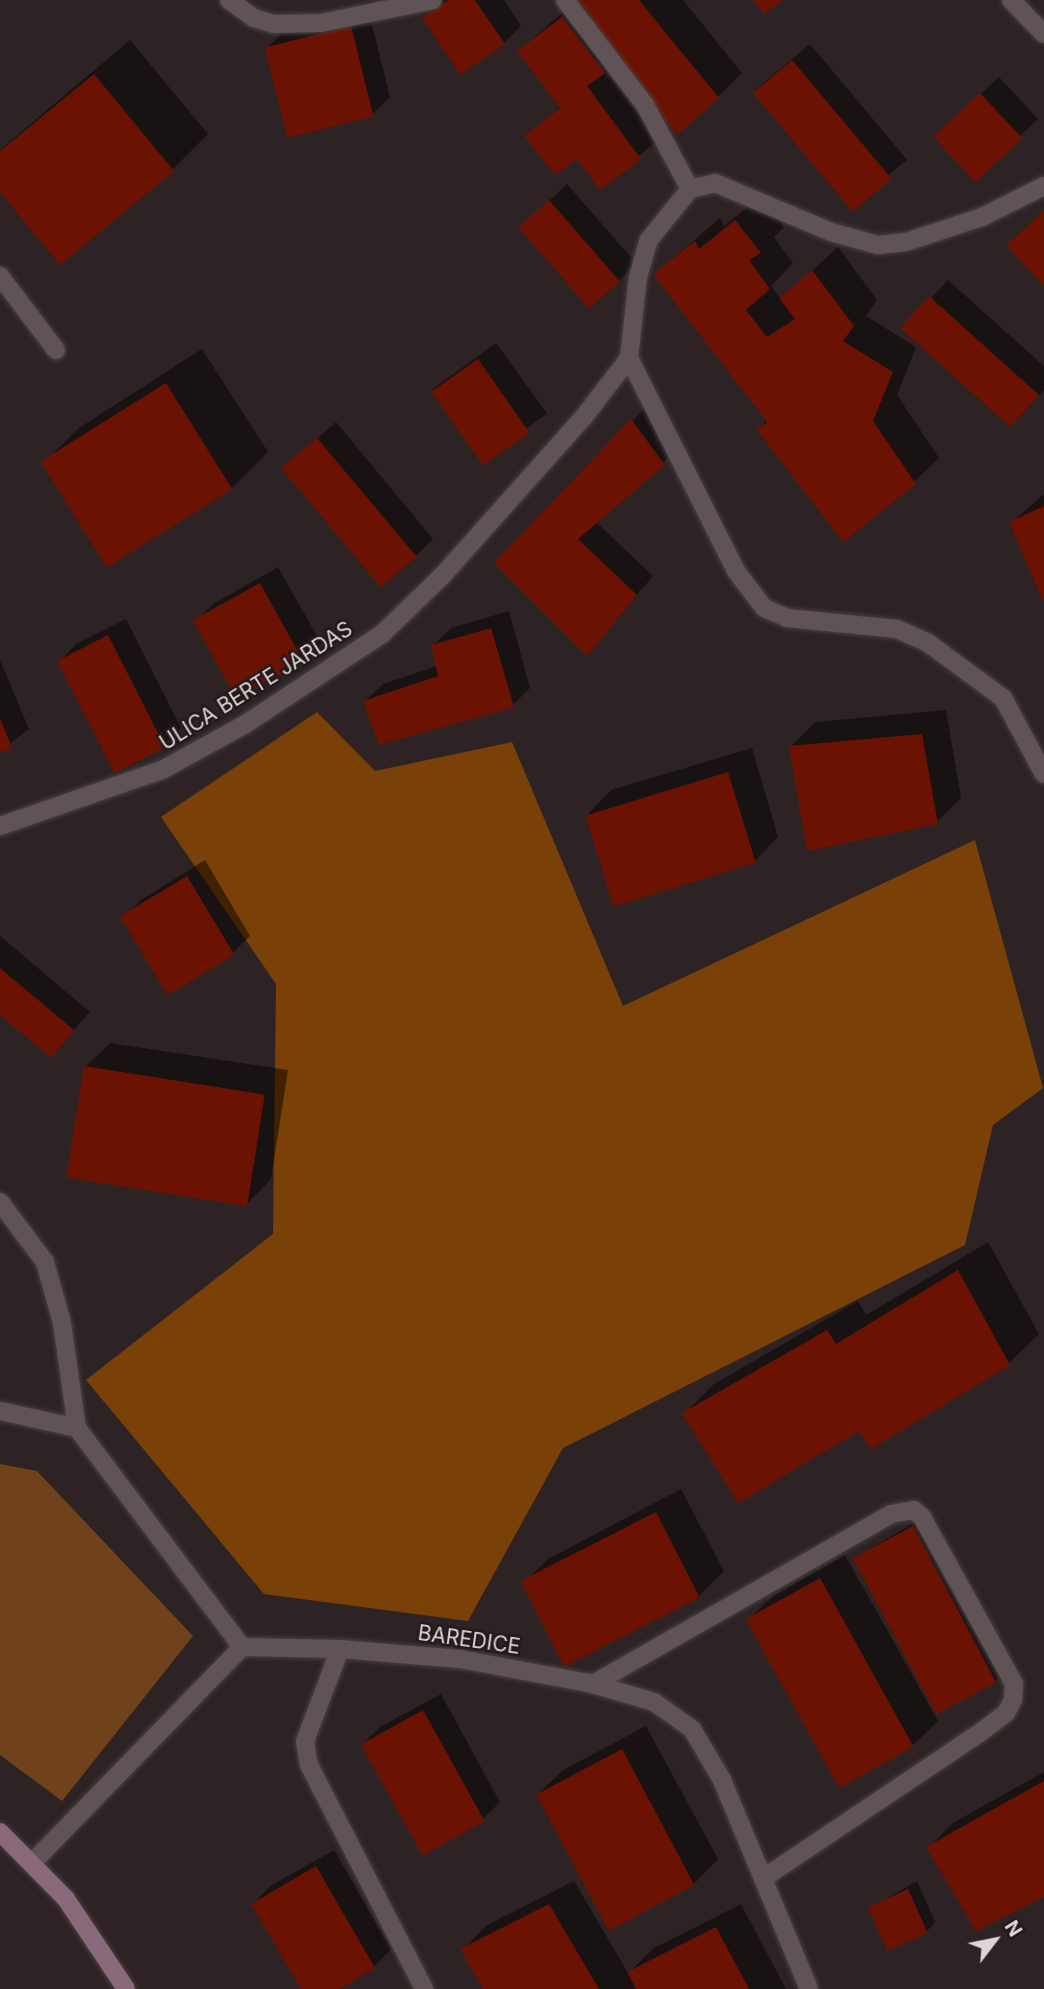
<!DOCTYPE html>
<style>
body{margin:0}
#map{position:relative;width:1044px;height:1989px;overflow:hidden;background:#2d2324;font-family:Inter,sans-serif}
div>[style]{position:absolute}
.green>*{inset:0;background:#6f421b}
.forest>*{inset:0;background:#794107}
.shadow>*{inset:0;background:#0007;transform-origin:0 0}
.building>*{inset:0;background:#6c1202;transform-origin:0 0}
.roads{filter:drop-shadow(0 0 2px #494142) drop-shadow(0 0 2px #494142)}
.lane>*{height:18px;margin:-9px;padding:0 9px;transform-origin:9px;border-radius:9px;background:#605355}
.street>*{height:18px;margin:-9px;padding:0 9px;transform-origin:9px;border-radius:9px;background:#605355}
.secondary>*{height:18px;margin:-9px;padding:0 9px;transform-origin:9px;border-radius:9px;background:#8a697a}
span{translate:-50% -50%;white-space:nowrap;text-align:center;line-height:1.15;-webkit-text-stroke:5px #23191b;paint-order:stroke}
.street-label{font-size:21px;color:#ddd6d7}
.north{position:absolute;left:960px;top:1905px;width:70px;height:70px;-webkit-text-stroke:5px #23191b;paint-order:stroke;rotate:58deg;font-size:19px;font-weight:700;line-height:28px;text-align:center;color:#ddd6d7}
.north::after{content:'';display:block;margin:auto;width:24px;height:32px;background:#ddd6d7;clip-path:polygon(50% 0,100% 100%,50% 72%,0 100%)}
</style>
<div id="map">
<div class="green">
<div style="clip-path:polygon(0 1464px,37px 1471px,193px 1636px,62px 1801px,0 1755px)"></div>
</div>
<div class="forest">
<div style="clip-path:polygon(317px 712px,375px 771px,512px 742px,623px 1006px,975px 840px,1043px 1088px,993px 1125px,965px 1245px,563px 1448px,468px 1621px,264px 1594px,86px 1380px,273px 1234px,276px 984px,161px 817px)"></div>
</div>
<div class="shadow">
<div style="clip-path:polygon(442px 0,504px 0,521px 26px,504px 43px,424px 18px)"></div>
<div style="clip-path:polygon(576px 0,683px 0,742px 73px,718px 97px,619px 56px,605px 70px,658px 140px,601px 188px,577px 157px,527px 136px,561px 106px,519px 51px)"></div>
<div style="clip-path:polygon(368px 9px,390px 97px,373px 114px,267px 48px,284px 31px)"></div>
<div style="clip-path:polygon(130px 40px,208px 134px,172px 170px,0 189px,0 150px)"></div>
<div style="left:810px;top:44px;width:151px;height:73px;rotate:50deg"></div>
<div style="clip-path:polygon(999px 77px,1038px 119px,974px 180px,952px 120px)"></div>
<div style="clip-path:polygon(567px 184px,636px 263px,619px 281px,521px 227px)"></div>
<div style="clip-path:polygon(760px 197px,784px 227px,774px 237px,793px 263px,771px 286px,781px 299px,838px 247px,877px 300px,866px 316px,916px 347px,897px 395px,939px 458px,914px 482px,758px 429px,767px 419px,655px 274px,720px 218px,724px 226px)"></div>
<div style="clip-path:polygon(948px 280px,1044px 366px,1044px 390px,1011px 425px,903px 328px)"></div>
<div style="left:496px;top:343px;width:87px;height:79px;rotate:54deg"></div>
<div style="clip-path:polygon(202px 349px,268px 452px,232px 488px,43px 463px,79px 428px)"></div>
<div style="clip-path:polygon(650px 403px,681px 446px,596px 522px,653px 576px,587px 653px,496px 563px)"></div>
<div style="clip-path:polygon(336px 422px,433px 539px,416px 556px,284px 468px)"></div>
<div style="clip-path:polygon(1044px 494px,1044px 598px,1011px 523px)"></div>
<div style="clip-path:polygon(278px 567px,321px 643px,303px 660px,237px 697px,195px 622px,213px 604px)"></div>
<div style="clip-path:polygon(509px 611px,530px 688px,513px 705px,365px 701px,383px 684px,437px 666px,433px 646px,451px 628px)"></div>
<div style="clip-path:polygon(126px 619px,181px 728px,164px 745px,59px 662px,76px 644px)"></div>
<div style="clip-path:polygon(0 660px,29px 729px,0 751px)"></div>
<div style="clip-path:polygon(946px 710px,961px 798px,937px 822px,791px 746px,816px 722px)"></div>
<div style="clip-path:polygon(752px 748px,778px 837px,754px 862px,587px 815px,611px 790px)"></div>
<div style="clip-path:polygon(205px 860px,250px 936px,233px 953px,124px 918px,141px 900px)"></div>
<div style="clip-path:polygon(0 936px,90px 1012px,51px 1055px,0 1013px)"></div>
<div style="clip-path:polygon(110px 1043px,288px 1070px,271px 1179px,247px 1204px,85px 1067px)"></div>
<div style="clip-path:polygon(988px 1242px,1039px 1334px,1009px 1363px,871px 1447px,860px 1429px,684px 1414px,714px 1384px,858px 1301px,866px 1315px)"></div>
<div style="clip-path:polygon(681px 1489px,724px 1571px,699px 1596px,524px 1583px,548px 1559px)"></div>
<div style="clip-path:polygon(922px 1518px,1004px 1672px,995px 1681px,854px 1558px)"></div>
<div style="clip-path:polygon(845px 1555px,938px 1721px,913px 1745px,748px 1620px,773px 1596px)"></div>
<div style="clip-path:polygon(441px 1694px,500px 1802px,483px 1819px,363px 1744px,380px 1727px)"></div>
<div style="clip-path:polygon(646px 1726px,718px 1859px,694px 1884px,538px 1794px,563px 1770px)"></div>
<div style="clip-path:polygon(1044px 1772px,1044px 1894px,929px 1847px,953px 1823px)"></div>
<div style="clip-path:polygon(334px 1850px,391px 1949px,374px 1967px,336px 1989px,303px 1989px,253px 1904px,270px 1886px)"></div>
<div style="clip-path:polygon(574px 1881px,628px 1973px,654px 1948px,741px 1904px,786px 1989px,485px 1989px,463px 1949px,487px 1925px)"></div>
<div style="clip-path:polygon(917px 1881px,935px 1922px,927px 1931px,870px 1908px)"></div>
</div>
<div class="building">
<div style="clip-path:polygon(448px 0,475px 0,505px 44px,460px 75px,422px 17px)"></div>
<div style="clip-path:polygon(574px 0,639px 0,719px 98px,677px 135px)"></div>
<div style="clip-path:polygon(753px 0,783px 0,764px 14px)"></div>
<div style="clip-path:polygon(562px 17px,605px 73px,587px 86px,641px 159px,600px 190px,577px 159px,555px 175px,524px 136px,560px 108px,517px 51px)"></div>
<div style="left:351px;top:26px;width:93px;height:89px;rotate:76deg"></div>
<div style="left:792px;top:60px;width:155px;height:51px;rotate:50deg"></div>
<div style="clip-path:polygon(94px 74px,174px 171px,60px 265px,0 192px,0 151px)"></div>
<div style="left:980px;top:93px;width:62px;height:64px;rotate:47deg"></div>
<div style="left:549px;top:200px;width:108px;height:41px;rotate:49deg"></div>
<div style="clip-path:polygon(1044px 211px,1044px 286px,1006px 245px)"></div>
<div style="clip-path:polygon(735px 220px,761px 253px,749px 260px,770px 289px,746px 310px,767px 337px,795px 319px,779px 298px,812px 270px,854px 326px,843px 341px,893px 372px,873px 421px,916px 484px,843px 542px,756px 429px,767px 422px,653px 274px,695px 241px,699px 249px)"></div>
<div style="left:929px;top:296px;width:148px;height:43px;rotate:42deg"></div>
<div style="left:478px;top:359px;width:90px;height:57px;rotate:55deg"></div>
<div style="left:166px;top:383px;width:125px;height:148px;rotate:58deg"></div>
<div style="clip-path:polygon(631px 419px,665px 465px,578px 539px,637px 595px,587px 656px,494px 563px)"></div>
<div style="left:317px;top:438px;width:155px;height:47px;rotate:50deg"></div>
<div style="clip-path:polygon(1044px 506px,1044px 603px,1009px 522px)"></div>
<div style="left:260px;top:583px;width:90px;height:77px;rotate:61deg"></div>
<div style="clip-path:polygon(491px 628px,514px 707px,379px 745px,363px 701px,438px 676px,431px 645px)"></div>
<div style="left:108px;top:635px;width:126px;height:57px;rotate:63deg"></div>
<div style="clip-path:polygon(0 718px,12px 748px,0 753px)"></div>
<div style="clip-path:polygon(922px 734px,938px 824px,807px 851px,789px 746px)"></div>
<div style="left:728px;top:772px;width:95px;height:149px;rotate:73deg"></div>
<div style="left:187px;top:876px;width:92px;height:78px;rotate:59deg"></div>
<div style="clip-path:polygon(0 968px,74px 1030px,51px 1058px,0 1015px)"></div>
<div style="left:84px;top:1066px;width:183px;height:113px;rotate:9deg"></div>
<div style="clip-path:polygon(958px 1270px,1010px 1365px,871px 1449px,859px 1431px,738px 1503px,682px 1413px,827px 1330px,836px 1344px)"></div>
<div style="left:656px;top:1512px;width:96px;height:152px;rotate:63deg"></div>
<div style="left:913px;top:1526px;width:177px;height:68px;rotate:62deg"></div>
<div style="left:820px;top:1578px;width:193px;height:85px;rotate:61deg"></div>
<div style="left:423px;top:1710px;width:127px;height:71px;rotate:61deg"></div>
<div style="left:622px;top:1749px;width:154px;height:97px;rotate:62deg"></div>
<div style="clip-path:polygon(1044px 1781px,1044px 1897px,976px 1931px,926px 1847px)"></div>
<div style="clip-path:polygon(316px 1866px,375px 1968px,339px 1989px,301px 1989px,251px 1904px)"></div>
<div style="left:908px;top:1889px;width:48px;height:44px;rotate:66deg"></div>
<div style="clip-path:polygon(549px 1904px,599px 1989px,483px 1989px,460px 1949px)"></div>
<div style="clip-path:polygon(716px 1927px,749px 1989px,636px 1989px,627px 1972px)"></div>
</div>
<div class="roads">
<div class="lane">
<div style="left:229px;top:0;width:31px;rotate:36deg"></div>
<div style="left:254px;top:18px;width:21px;rotate:17deg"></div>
<div style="left:274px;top:24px;width:47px;rotate:-1.2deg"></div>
<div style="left:321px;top:23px;width:114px;rotate:-11.6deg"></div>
<div style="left:565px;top:0;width:132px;rotate:52.7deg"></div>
<div style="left:645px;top:105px;width:95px;rotate:61.8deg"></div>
<div style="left:0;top:276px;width:93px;rotate:52.9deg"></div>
<div style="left:0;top:1411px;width:79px;rotate:12.4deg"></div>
<div style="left:340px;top:1649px;width:98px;rotate:110.8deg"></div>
<div style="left:305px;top:1741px;width:24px;rotate:81deg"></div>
<div style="left:309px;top:1765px;width:252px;rotate:62.8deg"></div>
<div style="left:593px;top:1684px;width:343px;rotate:-29.7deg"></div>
<div style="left:891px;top:1514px;width:23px;rotate:-10deg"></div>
<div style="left:914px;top:1510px;width:11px;rotate:41deg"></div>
<div style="left:922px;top:1517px;width:191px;rotate:61.1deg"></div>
<div style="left:1014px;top:1684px;width:16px;rotate:94deg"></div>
<div style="left:1013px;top:1700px;width:15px;rotate:118deg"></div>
<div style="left:1006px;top:1713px;width:35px;rotate:143deg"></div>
<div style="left:978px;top:1734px;width:257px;rotate:146.1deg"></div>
</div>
<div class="street">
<div style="left:1011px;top:0;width:47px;rotate:45.9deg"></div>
<div style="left:629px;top:358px;width:238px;rotate:63.3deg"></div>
<div style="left:736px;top:571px;width:46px;rotate:52.9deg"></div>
<div style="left:764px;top:608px;width:25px;rotate:23deg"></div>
<div style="left:787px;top:618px;width:111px;rotate:5.7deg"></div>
<div style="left:897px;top:629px;width:34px;rotate:24deg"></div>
<div style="left:928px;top:643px;width:93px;rotate:36.3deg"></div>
<div style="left:1003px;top:698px;width:86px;rotate:61.7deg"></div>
<div style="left:0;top:826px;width:171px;rotate:-19.1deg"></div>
<div style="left:162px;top:770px;width:97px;rotate:-28.9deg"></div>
<div style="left:247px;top:723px;width:162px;rotate:-33.4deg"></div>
<div style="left:382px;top:634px;width:83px;rotate:-44deg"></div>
<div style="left:442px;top:576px;width:212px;rotate:-48.3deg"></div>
<div style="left:583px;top:418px;width:76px;rotate:-52.5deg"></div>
<div style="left:629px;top:358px;width:81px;rotate:-83.7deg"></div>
<div style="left:638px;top:277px;width:37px;rotate:-74deg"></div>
<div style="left:648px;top:241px;width:67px;rotate:-51.1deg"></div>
<div style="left:690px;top:189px;width:26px;rotate:-13deg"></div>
<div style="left:715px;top:183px;width:126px;rotate:22.9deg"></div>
<div style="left:831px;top:232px;width:49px;rotate:15.5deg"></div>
<div style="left:878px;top:245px;width:28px;rotate:-6deg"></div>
<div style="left:906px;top:242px;width:80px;rotate:-18.2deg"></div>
<div style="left:982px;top:217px;width:69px;rotate:-26.6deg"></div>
<div style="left:0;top:1202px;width:75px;rotate:53.1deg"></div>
<div style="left:45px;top:1262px;width:63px;rotate:74.4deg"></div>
<div style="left:62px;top:1323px;width:106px;rotate:81.9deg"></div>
<div style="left:77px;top:1428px;width:274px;rotate:53deg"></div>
<div style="left:32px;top:1863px;width:301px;rotate:-45.8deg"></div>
<div style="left:242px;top:1647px;width:98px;rotate:1.2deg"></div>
<div style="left:340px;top:1649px;width:120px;rotate:4.8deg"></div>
<div style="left:460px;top:1659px;width:135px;rotate:10.6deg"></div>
<div style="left:593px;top:1684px;width:64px;rotate:16.4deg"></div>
<div style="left:654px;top:1702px;width:47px;rotate:35.4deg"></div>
<div style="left:692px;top:1729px;width:59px;rotate:59.5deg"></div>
<div style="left:722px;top:1780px;width:226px;rotate:67.4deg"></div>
</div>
<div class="secondary">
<div style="left:0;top:1832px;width:94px;rotate:45.4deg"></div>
<div style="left:66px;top:1899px;width:108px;rotate:56.3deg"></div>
</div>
</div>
<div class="street-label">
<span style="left:256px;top:686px;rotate:-32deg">ULICA BERTE JARDAS</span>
<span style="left:469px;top:1640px;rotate:8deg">BAREDICE</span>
</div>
<div class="north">N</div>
</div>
